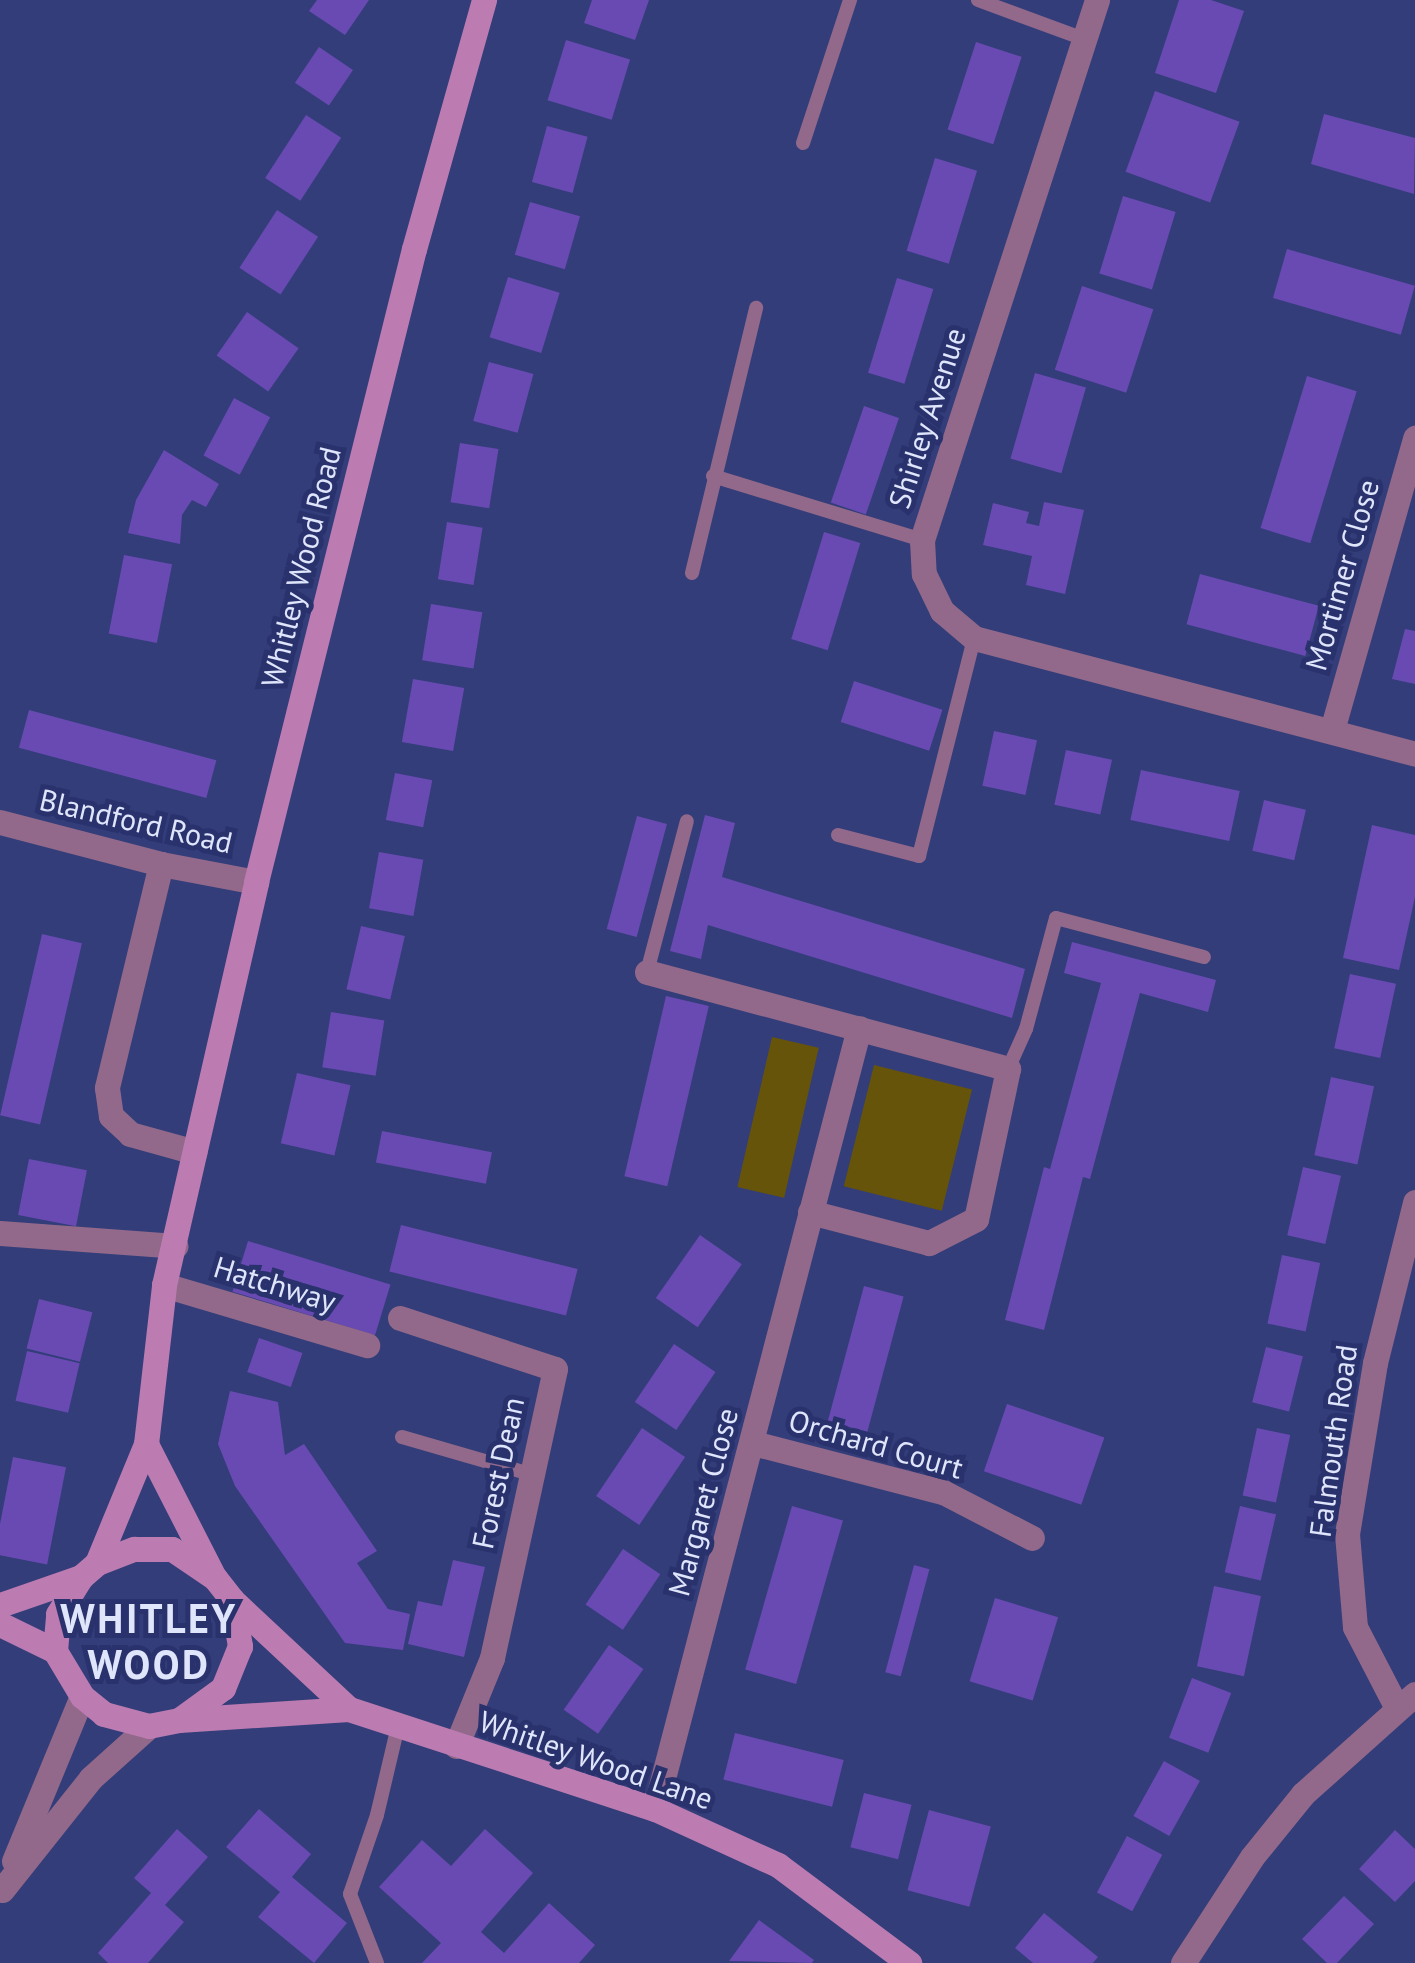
<!DOCTYPE html>
<style>
body{margin:0}
#map{position:relative;width:1415px;height:1963px;overflow:hidden;background:#333d79;font-family:"PT Sans",sans-serif}
div>[style]{position:absolute}
.green>*{inset:0;background:#66540a;transform-origin:0 0}
.building>*{inset:0;background:#684ab2;transform-origin:0 0}
.lane>*{height:14px;margin:-7px;padding:0 7px;transform-origin:7px;border-radius:7px;background:#92698a}
.street>*{height:25px;margin:-12.5px;padding:0 12.5px;transform-origin:12.5px;border-radius:12.5px;background:#92698a}
.secondary>*{height:25px;margin:-12.5px;padding:0 12.5px;transform-origin:12.5px;border-radius:12.5px;background:#bc7cb1}
span{translate:-50% -50%;white-space:nowrap;text-align:center;line-height:1.15;-webkit-text-stroke:10px #29326d;paint-order:stroke}
.street-label{font-size:30px;color:#dfe5fb}
.district-label{font-size:40px;color:#dfe5fb;font-weight:700;letter-spacing:2.5px}
</style>
<div id="map">
<div class="green">
<div style="left:772px;top:1037px;width:48px;height:154px;rotate:13deg"></div>
<div style="left:874px;top:1065px;width:101px;height:125px;rotate:14deg"></div>
</div>
<div class="building">
<div style="clip-path:polygon(317px 0,369px 0,345px 35px,309px 11px)"></div>
<div style="clip-path:polygon(592px 0,649px 0,635px 40px,584px 23px)"></div>
<div style="clip-path:polygon(1179px 0,1211px 0,1244px 11px,1216px 93px,1155px 73px)"></div>
<div style="left:566px;top:40px;width:67px;height:63px;rotate:17deg"></div>
<div style="left:976px;top:42px;width:48px;height:92px;rotate:18deg"></div>
<div style="left:319px;top:47px;width:41px;height:43px;rotate:34deg"></div>
<div style="left:1155px;top:91px;width:90px;height:86px;rotate:20deg"></div>
<div style="clip-path:polygon(1324px 114px,1415px 138px,1414px 194px,1311px 164px)"></div>
<div style="left:306px;top:115px;width:42px;height:75px;rotate:33deg"></div>
<div style="left:547px;top:126px;width:42px;height:58px;rotate:15deg"></div>
<div style="left:935px;top:158px;width:44px;height:97px;rotate:17deg"></div>
<div style="left:1123px;top:196px;width:55px;height:81px;rotate:17deg"></div>
<div style="left:530px;top:202px;width:52px;height:55px;rotate:16deg"></div>
<div style="left:277px;top:210px;width:49px;height:69px;rotate:33deg"></div>
<div style="left:1287px;top:249px;width:133px;height:51px;rotate:16deg"></div>
<div style="left:508px;top:277px;width:54px;height:63px;rotate:17deg"></div>
<div style="left:897px;top:278px;width:38px;height:99px;rotate:17deg"></div>
<div style="left:1082px;top:286px;width:75px;height:88px;rotate:18deg"></div>
<div style="left:247px;top:312px;width:63px;height:53px;rotate:35deg"></div>
<div style="left:489px;top:362px;width:46px;height:61px;rotate:15deg"></div>
<div style="left:1035px;top:373px;width:53px;height:89px;rotate:16deg"></div>
<div style="left:1307px;top:376px;width:52px;height:159px;rotate:17deg"></div>
<div style="left:234px;top:398px;width:41px;height:65px;rotate:28deg"></div>
<div style="left:864px;top:406px;width:37px;height:102px;rotate:19deg"></div>
<div style="left:460px;top:443px;width:39px;height:60px;rotate:9deg"></div>
<div style="clip-path:polygon(164px 450px,219px 484px,206px 507px,192px 500px,182px 515px,180px 544px,128px 533px,136px 500px)"></div>
<div style="clip-path:polygon(1044px 502px,1084px 510px,1065px 594px,1026px 585px,1032px 556px,983px 545px,993px 503px,1029px 512px,1026px 523px,1039px 526px)"></div>
<div style="left:447px;top:522px;width:36px;height:58px;rotate:9deg"></div>
<div style="left:824px;top:532px;width:38px;height:112px;rotate:17deg"></div>
<div style="left:124px;top:555px;width:49px;height:80px;rotate:11deg"></div>
<div style="left:1200px;top:574px;width:123px;height:52px;rotate:15deg"></div>
<div style="left:431px;top:604px;width:52px;height:57px;rotate:9deg"></div>
<div style="clip-path:polygon(1405px 629px,1415px 631px,1415px 684px,1392px 679px)"></div>
<div style="left:413px;top:679px;width:52px;height:64px;rotate:10deg"></div>
<div style="left:854px;top:681px;width:93px;height:43px;rotate:18deg"></div>
<div style="left:29px;top:710px;width:194px;height:39px;rotate:15deg"></div>
<div style="left:994px;top:731px;width:44px;height:56px;rotate:12deg"></div>
<div style="left:1066px;top:750px;width:47px;height:56px;rotate:12deg"></div>
<div style="left:1141px;top:770px;width:101px;height:51px;rotate:12deg"></div>
<div style="left:395px;top:773px;width:38px;height:48px;rotate:11deg"></div>
<div style="left:1264px;top:800px;width:43px;height:52px;rotate:13deg"></div>
<div style="clip-path:polygon(705px 815px,735px 823px,722px 877px,1025px 969px,1012px 1018px,708px 925px,701px 959px,670px 951px)"></div>
<div style="left:637px;top:816px;width:31px;height:117px;rotate:15deg"></div>
<div style="clip-path:polygon(1372px 825px,1415px 835px,1415px 897px,1399px 970px,1343px 958px)"></div>
<div style="left:379px;top:852px;width:45px;height:57px;rotate:10deg"></div>
<div style="left:361px;top:926px;width:45px;height:65px;rotate:13deg"></div>
<div style="left:42px;top:934px;width:41px;height:186px;rotate:13deg"></div>
<div style="clip-path:polygon(1072px 942px,1216px 980px,1208px 1012px,1140px 993px,1090px 1179px,1083px 1177px,1044px 1330px,1005px 1320px,1044px 1167px,1050px 1169px,1101px 983px,1064px 973px)"></div>
<div style="left:1350px;top:974px;width:47px;height:76px;rotate:12deg"></div>
<div style="left:666px;top:996px;width:44px;height:185px;rotate:13deg"></div>
<div style="left:331px;top:1012px;width:54px;height:56px;rotate:9deg"></div>
<div style="left:297px;top:1073px;width:55px;height:72px;rotate:13deg"></div>
<div style="left:1331px;top:1077px;width:44px;height:80px;rotate:12deg"></div>
<div style="left:382px;top:1131px;width:112px;height:32px;rotate:11deg"></div>
<div style="left:29px;top:1159px;width:59px;height:57px;rotate:11deg"></div>
<div style="left:1303px;top:1167px;width:39px;height:70px;rotate:13deg"></div>
<div style="left:401px;top:1225px;width:182px;height:48px;rotate:14deg"></div>
<div style="left:700px;top:1235px;width:51px;height:77px;rotate:35deg"></div>
<div style="left:248px;top:1241px;width:149px;height:53px;rotate:17deg"></div>
<div style="left:1282px;top:1255px;width:39px;height:70px;rotate:12deg"></div>
<div style="left:864px;top:1286px;width:41px;height:140px;rotate:15deg"></div>
<div style="left:39px;top:1299px;width:55px;height:51px;rotate:14deg"></div>
<div style="left:259px;top:1338px;width:46px;height:36px;rotate:19deg"></div>
<div style="left:674px;top:1344px;width:50px;height:70px;rotate:34deg"></div>
<div style="left:1266px;top:1347px;width:38px;height:57px;rotate:14deg"></div>
<div style="left:27px;top:1351px;width:54px;height:51px;rotate:13deg"></div>
<div style="clip-path:polygon(230px 1391px,278px 1402px,285px 1455px,304px 1444px,377px 1551px,357px 1563px,388px 1609px,410px 1614px,403px 1650px,345px 1643px,235px 1486px,218px 1444px)"></div>
<div style="left:1007px;top:1404px;width:103px;height:71px;rotate:19deg"></div>
<div style="left:642px;top:1428px;width:52px;height:82px;rotate:34deg"></div>
<div style="left:1257px;top:1428px;width:34px;height:69px;rotate:12deg"></div>
<div style="left:13px;top:1457px;width:54px;height:99px;rotate:11deg"></div>
<div style="left:792px;top:1506px;width:53px;height:170px;rotate:16deg"></div>
<div style="left:1240px;top:1506px;width:37px;height:68px;rotate:13deg"></div>
<div style="left:623px;top:1549px;width:45px;height:67px;rotate:34deg"></div>
<div style="clip-path:polygon(453px 1560px,485px 1567px,464px 1657px,408px 1644px,418px 1601px,442px 1606px)"></div>
<div style="left:914px;top:1565px;width:16px;height:111px;rotate:15deg"></div>
<div style="left:1214px;top:1586px;width:48px;height:82px;rotate:12deg"></div>
<div style="left:995px;top:1598px;width:66px;height:87px;rotate:17deg"></div>
<div style="left:609px;top:1645px;width:42px;height:79px;rotate:35deg"></div>
<div style="left:1192px;top:1678px;width:42px;height:64px;rotate:21deg"></div>
<div style="left:735px;top:1733px;width:112px;height:48px;rotate:14deg"></div>
<div style="left:1164px;top:1761px;width:41px;height:63px;rotate:29deg"></div>
<div style="left:864px;top:1793px;width:49px;height:56px;rotate:14deg"></div>
<div style="clip-path:polygon(259px 1809px,311px 1854px,292px 1877px,347px 1923px,314px 1963px,258px 1917px,280px 1892px,226px 1847px)"></div>
<div style="left:929px;top:1810px;width:64px;height:83px;rotate:15deg"></div>
<div style="clip-path:polygon(177px 1829px,208px 1857px,165px 1905px,184px 1922px,148px 1963px,108px 1963px,98px 1953px,151px 1893px,134px 1878px)"></div>
<div style="clip-path:polygon(485px 1829px,533px 1873px,481px 1932px,504px 1953px,549px 1903px,595px 1945px,579px 1963px,422px 1963px,441px 1943px,379px 1887px,422px 1840px,451px 1866px)"></div>
<div style="clip-path:polygon(1395px 1830px,1415px 1849px,1415px 1881px,1395px 1902px,1359px 1869px)"></div>
<div style="left:1127px;top:1836px;width:40px;height:64px;rotate:28deg"></div>
<div style="clip-path:polygon(1344px 1896px,1374px 1924px,1337px 1963px,1327px 1963px,1302px 1939px)"></div>
<div style="clip-path:polygon(1044px 1913px,1098px 1957px,1093px 1963px,1033px 1963px,1015px 1948px)"></div>
<div style="clip-path:polygon(759px 1920px,814px 1960px,812px 1963px,729px 1961px)"></div>
</div>
<div class="lane">
<div style="left:978px;top:0;width:113px;rotate:20.2deg"></div>
<div style="left:803px;top:143px;width:151px;rotate:-71.8deg"></div>
<div style="left:713px;top:476px;width:219px;rotate:17deg"></div>
<div style="left:692px;top:573px;width:273px;rotate:-76.4deg"></div>
<div style="left:838px;top:835px;width:84px;rotate:14.5deg"></div>
<div style="left:919px;top:856px;width:225px;rotate:-75.8deg"></div>
<div style="left:647px;top:972px;width:156px;rotate:-75.2deg"></div>
<div style="left:1008px;top:1069px;width:44px;rotate:-65.8deg"></div>
<div style="left:1026px;top:1029px;width:115px;rotate:-74.9deg"></div>
<div style="left:1056px;top:918px;width:153px;rotate:14.8deg"></div>
<div style="left:402px;top:1437px;width:133px;rotate:16.1deg"></div>
<div style="left:377px;top:1963px;width:74px;rotate:-111.4deg"></div>
<div style="left:350px;top:1894px;width:83px;rotate:-71.1deg"></div>
<div style="left:377px;top:1815px;width:91px;rotate:-76.7deg"></div>
</div>
<div class="street">
<div style="left:1097px;top:0;width:568px;rotate:107.96deg"></div>
<div style="left:922px;top:540px;width:34px;rotate:87deg"></div>
<div style="left:924px;top:574px;width:41px;rotate:64.1deg"></div>
<div style="left:942px;top:611px;width:42px;rotate:40.2deg"></div>
<div style="left:974px;top:638px;width:456px;rotate:14.7deg"></div>
<div style="left:1332px;top:730px;width:304px;rotate:-74.1deg"></div>
<div style="left:0;top:822px;width:166px;rotate:14.6deg"></div>
<div style="left:161px;top:864px;width:97px;rotate:10.7deg"></div>
<div style="left:161px;top:864px;width:230px;rotate:103.6deg"></div>
<div style="left:107px;top:1088px;width:28px;rotate:82deg"></div>
<div style="left:111px;top:1116px;width:26px;rotate:43deg"></div>
<div style="left:130px;top:1134px;width:67px;rotate:15.5deg"></div>
<div style="left:647px;top:972px;width:374px;rotate:15deg"></div>
<div style="left:1008px;top:1069px;width:153px;rotate:102deg"></div>
<div style="left:976px;top:1219px;width:53px;rotate:152.9deg"></div>
<div style="left:929px;top:1243px;width:123px;rotate:-165.4deg"></div>
<div style="left:0;top:1233px;width:176px;rotate:4.2deg"></div>
<div style="left:164px;top:1285px;width:212px;rotate:16.5deg"></div>
<div style="left:400px;top:1318px;width:163px;rotate:18.2deg"></div>
<div style="left:555px;top:1369px;width:296px;rotate:102.3deg"></div>
<div style="left:492px;top:1658px;width:95px;rotate:112.2deg"></div>
<div style="left:753px;top:1443px;width:196px;rotate:14.5deg"></div>
<div style="left:943px;top:1492px;width:100px;rotate:27.3deg"></div>
<div style="left:1397px;top:1708px;width:91px;rotate:-117.4deg"></div>
<div style="left:1355px;top:1627px;width:93px;rotate:-94.9deg"></div>
<div style="left:1347px;top:1534px;width:173px;rotate:-80.7deg"></div>
<div style="left:1375px;top:1363px;width:166px;rotate:-76deg"></div>
<div style="left:655px;top:1809px;width:807px;rotate:-75.36deg"></div>
<div style="left:14px;top:1861px;width:178px;rotate:-67.6deg"></div>
<div style="left:2px;top:1890px;width:143px;rotate:-51.5deg"></div>
<div style="left:91px;top:1778px;width:78px;rotate:-41.9deg"></div>
<div style="left:1183px;top:1963px;width:126px;rotate:-56.9deg"></div>
<div style="left:1252px;top:1857px;width:81px;rotate:-51deg"></div>
<div style="left:1303px;top:1794px;width:150px;rotate:-41.8deg"></div>
</div>
<div class="secondary">
<div style="left:146px;top:1444px;width:145px;rotate:62.9deg"></div>
<div style="left:134px;top:1549px;width:38px"></div>
<div style="left:172px;top:1549px;width:52px;rotate:34deg"></div>
<div style="left:215px;top:1578px;width:28px;rotate:52deg"></div>
<div style="left:232px;top:1600px;width:47px;rotate:80.1deg"></div>
<div style="left:240px;top:1646px;width:45px;rotate:112deg"></div>
<div style="left:223px;top:1688px;width:54px;rotate:144deg"></div>
<div style="left:179px;top:1720px;width:31px;rotate:169deg"></div>
<div style="left:149px;top:1726px;width:47px;rotate:-165.1deg"></div>
<div style="left:104px;top:1714px;width:28px;rotate:-141deg"></div>
<div style="left:82px;top:1696px;width:52px;rotate:-121deg"></div>
<div style="left:55px;top:1651px;width:37px;rotate:-85deg"></div>
<div style="left:58px;top:1614px;width:44px;rotate:-58.1deg"></div>
<div style="left:81px;top:1577px;width:21px;rotate:-41deg"></div>
<div style="left:97px;top:1563px;width:40px;rotate:-21deg"></div>
<div style="left:97px;top:1563px;width:129px;rotate:-67.6deg"></div>
<div style="left:146px;top:1444px;width:160px;rotate:-83.5deg"></div>
<div style="left:164px;top:1285px;width:413px;rotate:-77.1deg"></div>
<div style="left:256px;top:882px;width:652px;rotate:-75.99deg"></div>
<div style="left:414px;top:249px;width:259px;rotate:-74.3deg"></div>
<div style="left:232px;top:1600px;width:160px;rotate:43deg"></div>
<div style="left:0;top:1605px;width:86px;rotate:-19.1deg"></div>
<div style="left:0;top:1624px;width:61px;rotate:26.1deg"></div>
<div style="left:179px;top:1720px;width:170px;rotate:-3.7deg"></div>
<div style="left:349px;top:1709px;width:322px;rotate:18.1deg"></div>
<div style="left:655px;top:1809px;width:135px;rotate:24.5deg"></div>
<div style="left:778px;top:1865px;width:164px;rotate:36.8deg"></div>
</div>
<div class="street-label">
<span style="left:927px;top:418px;rotate:-72deg">Shirley Avenue</span>
<span style="left:301px;top:567px;rotate:-76deg">Whitley Wood Road</span>
<span style="left:1342px;top:575px;rotate:-74deg">Mortimer Close</span>
<span style="left:136px;top:821px;rotate:13deg">Blandford Road</span>
<span style="left:275px;top:1284px;rotate:17deg">Hatchway</span>
<span style="left:1333px;top:1441px;rotate:-82deg">Falmouth Road</span>
<span style="left:876px;top:1444px;rotate:16deg">Orchard Court</span>
<span style="left:498px;top:1473px;rotate:-78deg">Forest Dean</span>
<span style="left:703px;top:1502px;rotate:-75deg">Margaret Close</span>
<span style="left:596px;top:1760px;rotate:19deg">Whitley Wood Lane</span>
</div>
<div class="district-label">
<span style="left:149px;top:1641px">WHITLEY<br>WOOD</span>
</div>
</div>
